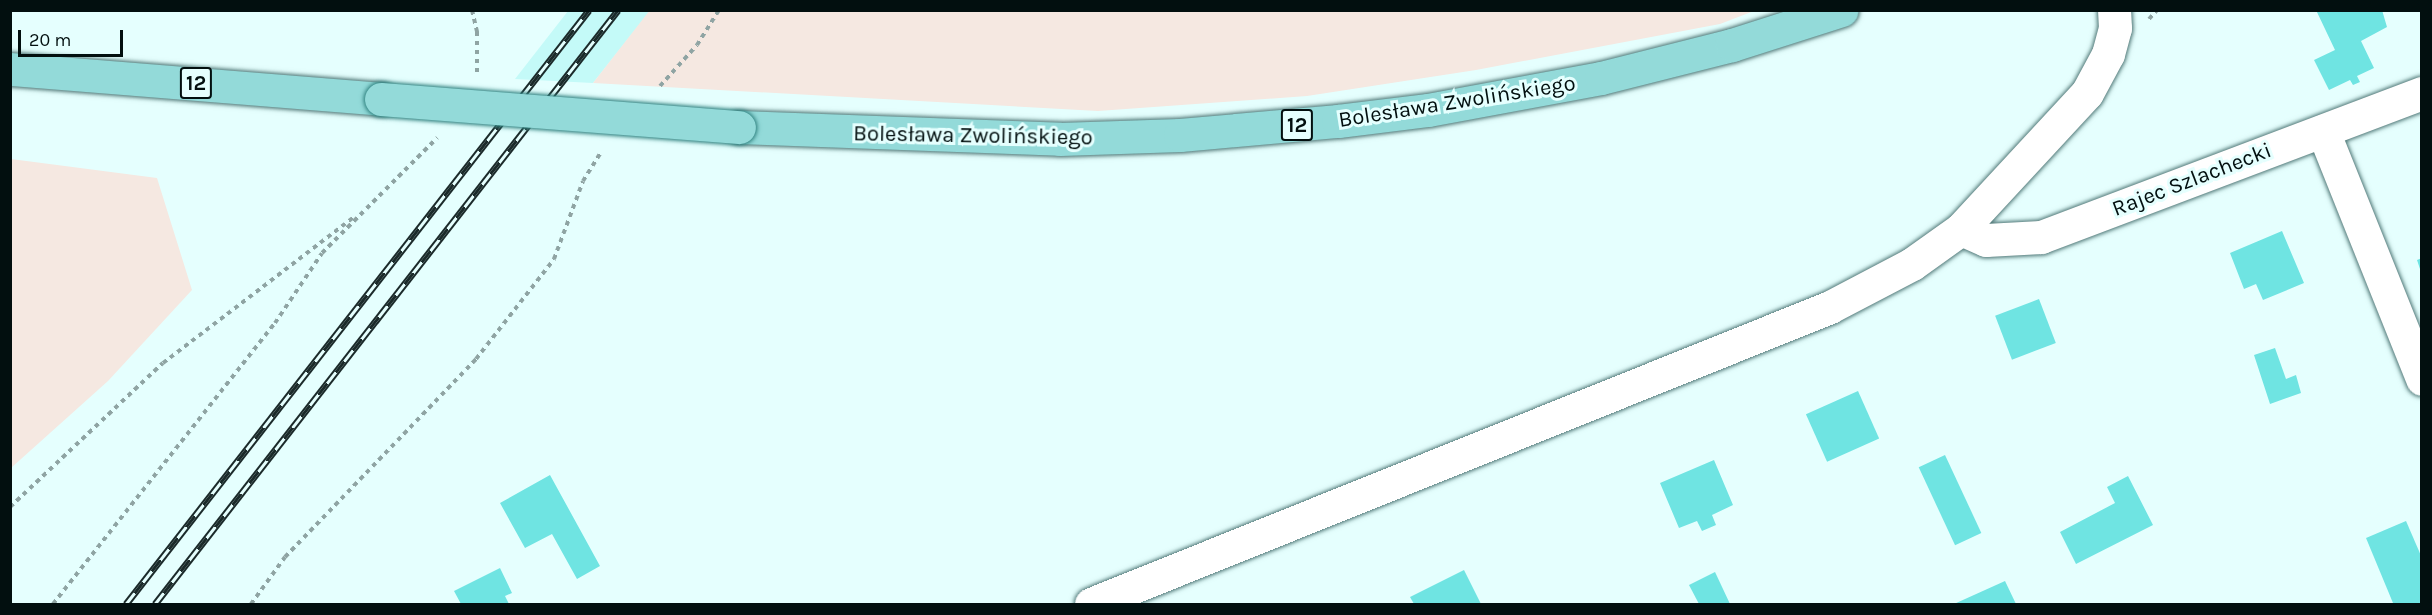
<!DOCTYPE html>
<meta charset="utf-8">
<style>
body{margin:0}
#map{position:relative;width:2432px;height:615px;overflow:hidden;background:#e5fffe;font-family:Karla,sans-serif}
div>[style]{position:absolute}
.built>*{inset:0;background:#c4faf8}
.green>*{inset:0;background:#f5e8e1}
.building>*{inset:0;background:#6fe4e2;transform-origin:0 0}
.path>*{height:4px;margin-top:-2px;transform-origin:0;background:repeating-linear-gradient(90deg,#8fa4a3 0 4.5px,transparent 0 9px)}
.roads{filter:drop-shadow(0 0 2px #527a79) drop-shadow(0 0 2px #527a79)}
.minor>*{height:33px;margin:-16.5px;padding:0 16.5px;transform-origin:16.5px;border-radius:16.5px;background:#fff}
.major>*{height:33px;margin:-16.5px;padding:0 16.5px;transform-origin:16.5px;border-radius:16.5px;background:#93dad9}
.rail>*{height:7px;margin-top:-3.5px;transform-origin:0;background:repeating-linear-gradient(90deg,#e5fffe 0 14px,#1b2a2a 0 28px);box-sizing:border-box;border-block:2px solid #1b2a2a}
.bridges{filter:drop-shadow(0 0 2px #318381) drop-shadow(0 0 2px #318381)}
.major-bridge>*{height:33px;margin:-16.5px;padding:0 16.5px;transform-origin:16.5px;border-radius:16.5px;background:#93dad9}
span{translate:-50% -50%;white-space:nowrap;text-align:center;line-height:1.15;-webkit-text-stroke:6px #e5fffe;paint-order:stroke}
.shield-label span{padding:2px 4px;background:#e5fffe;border:2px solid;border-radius:4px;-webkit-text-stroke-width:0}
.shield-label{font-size:21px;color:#020f0f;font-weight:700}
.street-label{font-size:22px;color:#020f0f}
.frame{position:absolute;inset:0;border:12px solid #020f0f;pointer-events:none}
.scale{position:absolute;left:18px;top:30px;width:105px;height:27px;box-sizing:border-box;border:3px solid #020f0f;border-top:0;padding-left:8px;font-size:18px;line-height:21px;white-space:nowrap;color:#020f0f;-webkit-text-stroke:4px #e5fffe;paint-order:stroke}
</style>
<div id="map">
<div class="built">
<div style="clip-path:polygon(568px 11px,650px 11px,593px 83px,515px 79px)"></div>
</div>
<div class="green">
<div style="clip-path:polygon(650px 10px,1754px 10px,1754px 11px,1720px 24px,1476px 70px,1307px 96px,1098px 111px,593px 83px)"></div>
<div style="clip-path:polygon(11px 159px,157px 178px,192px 290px,108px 381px,11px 468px)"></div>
</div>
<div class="building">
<div style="clip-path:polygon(2316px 10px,2382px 10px,2387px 27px,2361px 41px,2374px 68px,2357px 76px,2360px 82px,2353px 85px,2350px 80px,2329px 90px,2314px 60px,2335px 50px)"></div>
<div style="clip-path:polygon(2282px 231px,2304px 283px,2263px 300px,2256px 284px,2244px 289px,2230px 253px)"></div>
<div style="clip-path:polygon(2422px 258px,2422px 272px,2421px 272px,2417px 260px)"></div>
<div style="left:2039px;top:299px;width:47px;height:47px;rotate:69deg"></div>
<div style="clip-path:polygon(2275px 348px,2286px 379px,2296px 375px,2301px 393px,2270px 404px,2254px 355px)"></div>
<div style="left:1858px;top:391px;width:52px;height:57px;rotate:66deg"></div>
<div style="left:1945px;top:455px;width:86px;height:29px;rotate:65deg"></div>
<div style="clip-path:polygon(1714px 460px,1733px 505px,1712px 515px,1716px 525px,1702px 531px,1697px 521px,1679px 528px,1660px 483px)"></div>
<div style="clip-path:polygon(550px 475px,600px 566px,577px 579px,552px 534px,525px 548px,500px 503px)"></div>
<div style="clip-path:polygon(2128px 476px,2153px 525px,2076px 564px,2060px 532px,2115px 503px,2107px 487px)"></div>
<div style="clip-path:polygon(2406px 521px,2422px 558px,2422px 604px,2393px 603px,2366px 538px)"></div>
<div style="clip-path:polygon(500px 568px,512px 593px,505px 596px,509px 604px,461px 604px,454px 591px)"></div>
<div style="clip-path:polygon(1464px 570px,1481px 604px,1414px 604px,1410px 597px)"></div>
<div style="clip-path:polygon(1715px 572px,1730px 604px,1699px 604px,1689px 585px)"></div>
<div style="clip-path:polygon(2005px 581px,2016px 604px,1954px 604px)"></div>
</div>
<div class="path">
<div style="left:472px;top:10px;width:23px;rotate:77deg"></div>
<div style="left:477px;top:32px;width:40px;rotate:90deg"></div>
<div style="left:2149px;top:19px;width:12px;rotate:-48deg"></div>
<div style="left:660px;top:86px;width:55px;rotate:-47.9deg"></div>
<div style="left:697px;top:45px;width:41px;rotate:-57.8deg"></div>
<div style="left:10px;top:507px;width:210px;rotate:-43.3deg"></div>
<div style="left:163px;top:363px;width:242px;rotate:-37.4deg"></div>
<div style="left:53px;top:604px;width:358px;rotate:-51.7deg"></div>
<div style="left:275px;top:323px;width:84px;rotate:-56.1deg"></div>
<div style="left:322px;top:253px;width:163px;rotate:-45deg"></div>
<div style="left:251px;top:604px;width:58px;rotate:-54.1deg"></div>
<div style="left:285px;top:557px;width:275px;rotate:-46deg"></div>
<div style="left:476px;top:359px;width:127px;rotate:-52deg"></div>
<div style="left:554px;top:259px;width:83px;rotate:-69.6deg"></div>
<div style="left:583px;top:181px;width:34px;rotate:-58deg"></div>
</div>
<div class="roads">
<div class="minor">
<div style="left:2323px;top:131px;width:267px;rotate:68.2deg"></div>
<div style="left:1961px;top:229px;width:27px;rotate:24deg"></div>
<div style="left:1986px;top:240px;width:55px;rotate:-3.1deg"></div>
<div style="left:2041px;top:237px;width:407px;rotate:-20.7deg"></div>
<div style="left:1091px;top:604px;width:796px;rotate:-21.89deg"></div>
<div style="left:1830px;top:307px;width:93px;rotate:-27.7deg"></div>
<div style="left:1912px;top:264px;width:60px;rotate:-35.5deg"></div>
<div style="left:1961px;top:229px;width:185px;rotate:-47.2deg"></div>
<div style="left:2087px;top:93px;width:44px;rotate:-61.7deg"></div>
<div style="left:2108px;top:54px;width:27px;rotate:-75deg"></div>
<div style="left:2115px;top:28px;width:18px;rotate:-93deg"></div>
</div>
<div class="major">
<div style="left:10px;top:69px;width:372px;rotate:4.6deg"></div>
<div style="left:739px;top:127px;width:321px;rotate:2.1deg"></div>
<div style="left:1060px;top:139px;width:120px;rotate:-1.9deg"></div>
<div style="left:1180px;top:135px;width:159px;rotate:-5.1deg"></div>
<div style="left:1338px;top:121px;width:91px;rotate:-7deg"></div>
<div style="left:1428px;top:110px;width:176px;rotate:-10.5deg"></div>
<div style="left:1601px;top:78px;width:135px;rotate:-14.1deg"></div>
<div style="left:1732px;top:45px;width:115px;rotate:-17.7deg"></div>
</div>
</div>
<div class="rail">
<div style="left:126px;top:604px;width:753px;rotate:-52.06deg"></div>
<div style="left:155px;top:604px;width:753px;rotate:-52.06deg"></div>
</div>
<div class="bridges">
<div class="major-bridge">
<div style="left:381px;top:99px;width:359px;rotate:4.5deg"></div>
</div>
</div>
<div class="shield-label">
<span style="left:196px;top:83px">12</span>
<span style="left:1297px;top:125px">12</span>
</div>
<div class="street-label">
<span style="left:1457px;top:102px;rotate:-9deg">Bolesława Zwolińskiego</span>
<span style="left:973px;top:136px;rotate:1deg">Bolesława Zwolińskiego</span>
<span style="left:2192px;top:180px;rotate:-21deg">Rajec Szlachecki</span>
</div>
<div class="frame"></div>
<div class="scale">20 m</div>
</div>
